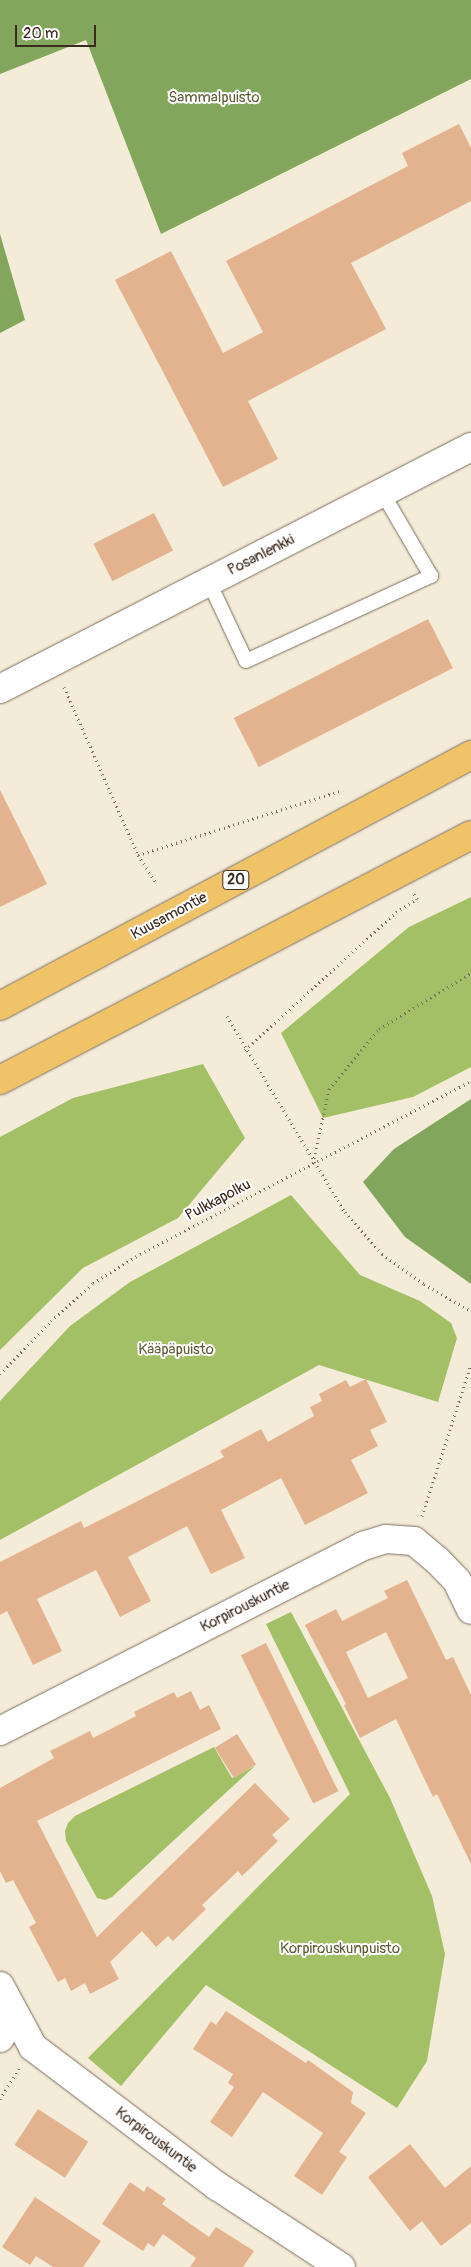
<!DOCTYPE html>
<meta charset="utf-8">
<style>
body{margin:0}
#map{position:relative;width:471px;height:2267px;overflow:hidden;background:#f4ecd8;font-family:Pangolin,sans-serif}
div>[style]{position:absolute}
.green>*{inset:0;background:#a3c067}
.forest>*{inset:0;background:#82a65c}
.building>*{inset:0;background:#e3b28f;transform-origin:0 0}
.path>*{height:3px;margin-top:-1.5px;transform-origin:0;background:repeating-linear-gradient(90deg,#7c6e5f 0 1px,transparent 0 5px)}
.roads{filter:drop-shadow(0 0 1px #7c6e5f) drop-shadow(0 0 1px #7c6e5f)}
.service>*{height:14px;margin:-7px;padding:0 7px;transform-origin:7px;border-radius:7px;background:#fff}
.minor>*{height:28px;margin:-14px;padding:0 14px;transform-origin:14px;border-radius:14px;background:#fff}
.tertiary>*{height:28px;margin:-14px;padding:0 14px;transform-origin:14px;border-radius:14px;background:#fff}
.trunk>*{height:28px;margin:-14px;padding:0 14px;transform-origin:14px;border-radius:14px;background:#f1c369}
span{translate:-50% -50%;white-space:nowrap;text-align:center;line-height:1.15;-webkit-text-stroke:4px #fff;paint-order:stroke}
.shield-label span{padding:1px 4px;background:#fff;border:1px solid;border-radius:4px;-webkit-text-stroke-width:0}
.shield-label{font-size:14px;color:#3b2a1e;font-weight:700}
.park-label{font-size:15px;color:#5f5e38}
.street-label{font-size:15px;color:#3b2a1e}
.scale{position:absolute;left:15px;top:25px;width:81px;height:22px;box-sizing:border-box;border:2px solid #3b2a1e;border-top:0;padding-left:6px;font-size:15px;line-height:18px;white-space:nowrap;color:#3b2a1e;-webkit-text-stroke:4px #fff;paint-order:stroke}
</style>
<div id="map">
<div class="green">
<div style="clip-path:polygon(471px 897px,471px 1067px,413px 1097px,323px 1118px,281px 1033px,409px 927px)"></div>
<div style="clip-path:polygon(203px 1064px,245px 1138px,178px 1218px,83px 1268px,0 1350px,0 1137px,73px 1098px)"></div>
<div style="clip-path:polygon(291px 1195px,360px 1275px,420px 1301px,451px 1323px,457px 1338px,438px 1402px,319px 1365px,0 1540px,0 1401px,70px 1326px,130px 1282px)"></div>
<div style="clip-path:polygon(291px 1612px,390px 1798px,432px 1896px,445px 1954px,427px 2061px,397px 2108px,206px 1985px,121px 2086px,88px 2058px,350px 1794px,266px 1624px)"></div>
<div style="clip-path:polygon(214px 1747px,232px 1778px,255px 1766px,112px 1897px,105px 1900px,97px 1898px,66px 1841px,65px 1831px,68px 1823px,75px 1816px)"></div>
</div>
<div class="forest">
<div style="clip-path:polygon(0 0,471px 0,471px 79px,161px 234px,86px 40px,0 74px)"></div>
<div style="clip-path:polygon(0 234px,25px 320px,0 333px)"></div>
<div style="clip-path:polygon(471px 1099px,471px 1284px,405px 1237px,363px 1182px,394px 1149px)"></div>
</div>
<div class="building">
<div style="clip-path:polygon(459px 124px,471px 148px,471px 201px,351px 263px,386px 329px,248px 401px,278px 459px,223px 487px,115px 280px,171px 251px,223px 353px,263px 332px,226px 261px,408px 166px,402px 153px)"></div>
<div style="left:154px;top:513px;width:42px;height:68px;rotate:63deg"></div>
<div style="left:428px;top:619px;width:55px;height:218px;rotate:63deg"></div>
<div style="clip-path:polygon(0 790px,47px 884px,0 907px)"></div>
<div style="clip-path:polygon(366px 1379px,387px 1422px,370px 1430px,378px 1446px,351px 1460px,368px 1493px,305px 1525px,281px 1478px,221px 1510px,245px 1558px,211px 1574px,187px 1526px,128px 1557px,151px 1601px,120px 1617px,96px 1570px,37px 1599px,62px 1651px,33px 1665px,7px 1611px,0 1615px,0 1562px,81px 1521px,84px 1528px,132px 1504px,224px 1457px,220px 1451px,261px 1429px,268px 1442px,314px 1416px,310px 1407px,322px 1401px,319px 1394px,346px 1380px,350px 1387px)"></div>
<div style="clip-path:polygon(evenodd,407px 1580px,446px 1660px,453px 1657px,471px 1695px,471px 1864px,437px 1794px,433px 1797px,396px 1719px,360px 1738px,344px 1705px,346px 1704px,305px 1625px,336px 1609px,342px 1621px,388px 1598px,384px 1591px,407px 1580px,386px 1632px,408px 1678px,368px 1698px,346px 1652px,386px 1632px)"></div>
<div style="left:266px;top:1643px;width:165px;height:28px;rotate:64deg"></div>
<div style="clip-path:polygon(191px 1691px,200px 1710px,209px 1705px,221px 1729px,37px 1821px,97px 1937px,255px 1783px,290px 1819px,272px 1835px,278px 1841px,242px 1876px,238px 1871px,202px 1905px,206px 1909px,173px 1941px,168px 1936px,156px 1947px,142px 1931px,110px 1962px,119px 1979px,90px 1994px,85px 1983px,71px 1991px,65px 1978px,58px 1982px,29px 1927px,36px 1923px,13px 1880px,6px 1883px,0 1871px,0 1788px,54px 1758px,50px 1751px,90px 1731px,93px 1738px,136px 1716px,134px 1712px,174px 1692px,177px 1698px)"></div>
<div style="left:237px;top:1734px;width:36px;height:26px;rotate:58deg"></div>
<div style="clip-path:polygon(226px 2011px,306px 2063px,308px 2060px,353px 2092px,351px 2103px,366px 2113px,339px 2152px,347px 2157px,322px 2195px,294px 2176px,323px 2133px,263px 2092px,232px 2137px,210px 2122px,234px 2087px,228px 2083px,233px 2074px,193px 2049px,211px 2021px,216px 2025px)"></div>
<div style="left:38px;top:2109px;width:60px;height:43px;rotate:33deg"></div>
<div style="clip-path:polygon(410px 2144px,445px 2188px,471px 2166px,471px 2223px,441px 2246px,422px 2221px,410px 2231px,368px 2177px)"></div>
<div style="clip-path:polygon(130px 2182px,144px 2192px,147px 2186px,166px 2199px,162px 2204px,209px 2237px,216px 2227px,254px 2251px,243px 2267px,190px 2267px,196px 2258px,163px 2234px,154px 2247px,148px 2243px,143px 2251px,102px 2224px)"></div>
<div style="clip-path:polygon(35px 2197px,101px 2241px,83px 2267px,53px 2267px,36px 2256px,30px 2265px,2px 2247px)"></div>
</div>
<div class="path">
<div style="left:64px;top:687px;width:184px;rotate:66.2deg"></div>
<div style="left:138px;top:855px;width:33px;rotate:57deg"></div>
<div style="left:138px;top:855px;width:215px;rotate:-17.6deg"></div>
<div style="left:227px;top:1016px;width:229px;rotate:59deg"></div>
<div style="left:345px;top:1212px;width:56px;rotate:48.6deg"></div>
<div style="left:382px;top:1254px;width:52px;rotate:35.5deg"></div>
<div style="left:424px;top:1284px;width:54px;rotate:29.9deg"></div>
<div style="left:245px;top:1050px;width:205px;rotate:-42.4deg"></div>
<div style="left:396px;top:912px;width:25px;rotate:-32deg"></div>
<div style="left:417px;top:899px;width:6px;rotate:-121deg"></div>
<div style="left:313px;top:1163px;width:76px;rotate:-77.8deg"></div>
<div style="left:329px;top:1089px;width:78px;rotate:-50.2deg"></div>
<div style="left:379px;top:1029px;width:108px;rotate:-31.3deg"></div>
<div style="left:0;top:1374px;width:74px;rotate:-46.1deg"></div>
<div style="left:51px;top:1321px;width:57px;rotate:-42.1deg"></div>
<div style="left:93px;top:1283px;width:55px;rotate:-31.7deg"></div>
<div style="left:140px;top:1254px;width:373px;rotate:-27.6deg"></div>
<div style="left:422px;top:1516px;width:160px;rotate:-72.1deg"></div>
<div style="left:0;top:2099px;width:36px;rotate:-58deg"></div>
</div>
<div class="roads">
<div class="service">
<div style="left:209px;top:582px;width:87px;rotate:64.9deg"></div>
<div style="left:246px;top:661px;width:204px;rotate:-24.7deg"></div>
<div style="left:431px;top:576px;width:97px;rotate:-120.3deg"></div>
</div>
<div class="minor">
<div style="left:0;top:689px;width:530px;rotate:-27.19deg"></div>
<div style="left:0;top:1731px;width:407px;rotate:-27deg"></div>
<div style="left:363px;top:1546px;width:24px;rotate:-17deg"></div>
<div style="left:386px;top:1539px;width:28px;rotate:4deg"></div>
<div style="left:414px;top:1541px;width:30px;rotate:40deg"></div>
<div style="left:437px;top:1560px;width:29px;rotate:46deg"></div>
<div style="left:457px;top:1581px;width:32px;rotate:64deg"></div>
<div style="left:0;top:1986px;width:69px;rotate:61.6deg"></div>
<div style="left:33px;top:2047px;width:231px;rotate:37.1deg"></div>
<div style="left:217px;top:2186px;width:148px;rotate:33.2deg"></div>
</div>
<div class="tertiary">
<div style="left:0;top:2038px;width:26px;rotate:-58deg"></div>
</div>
<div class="trunk">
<div style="left:0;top:1006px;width:534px;rotate:-28.05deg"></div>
<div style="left:0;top:1080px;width:531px;rotate:-27.48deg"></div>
</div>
</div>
<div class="shield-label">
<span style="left:236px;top:880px">20</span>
</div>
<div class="park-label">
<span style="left:214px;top:98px">Sammalpuisto</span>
<span style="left:176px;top:1350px">Kääpäpuisto</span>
<span style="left:340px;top:1949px">Korpirouskunpuisto</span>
</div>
<div class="street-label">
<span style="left:261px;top:555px;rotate:-27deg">Posanlenkki</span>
<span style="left:169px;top:916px;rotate:-28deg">Kuusamontie</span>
<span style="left:218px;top:1200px;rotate:-28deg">Pulkkapolku</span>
<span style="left:245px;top:1606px;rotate:-27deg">Korpirouskuntie</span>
<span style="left:156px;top:2140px;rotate:37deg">Korpirouskuntie</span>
</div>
<div class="scale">20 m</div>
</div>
